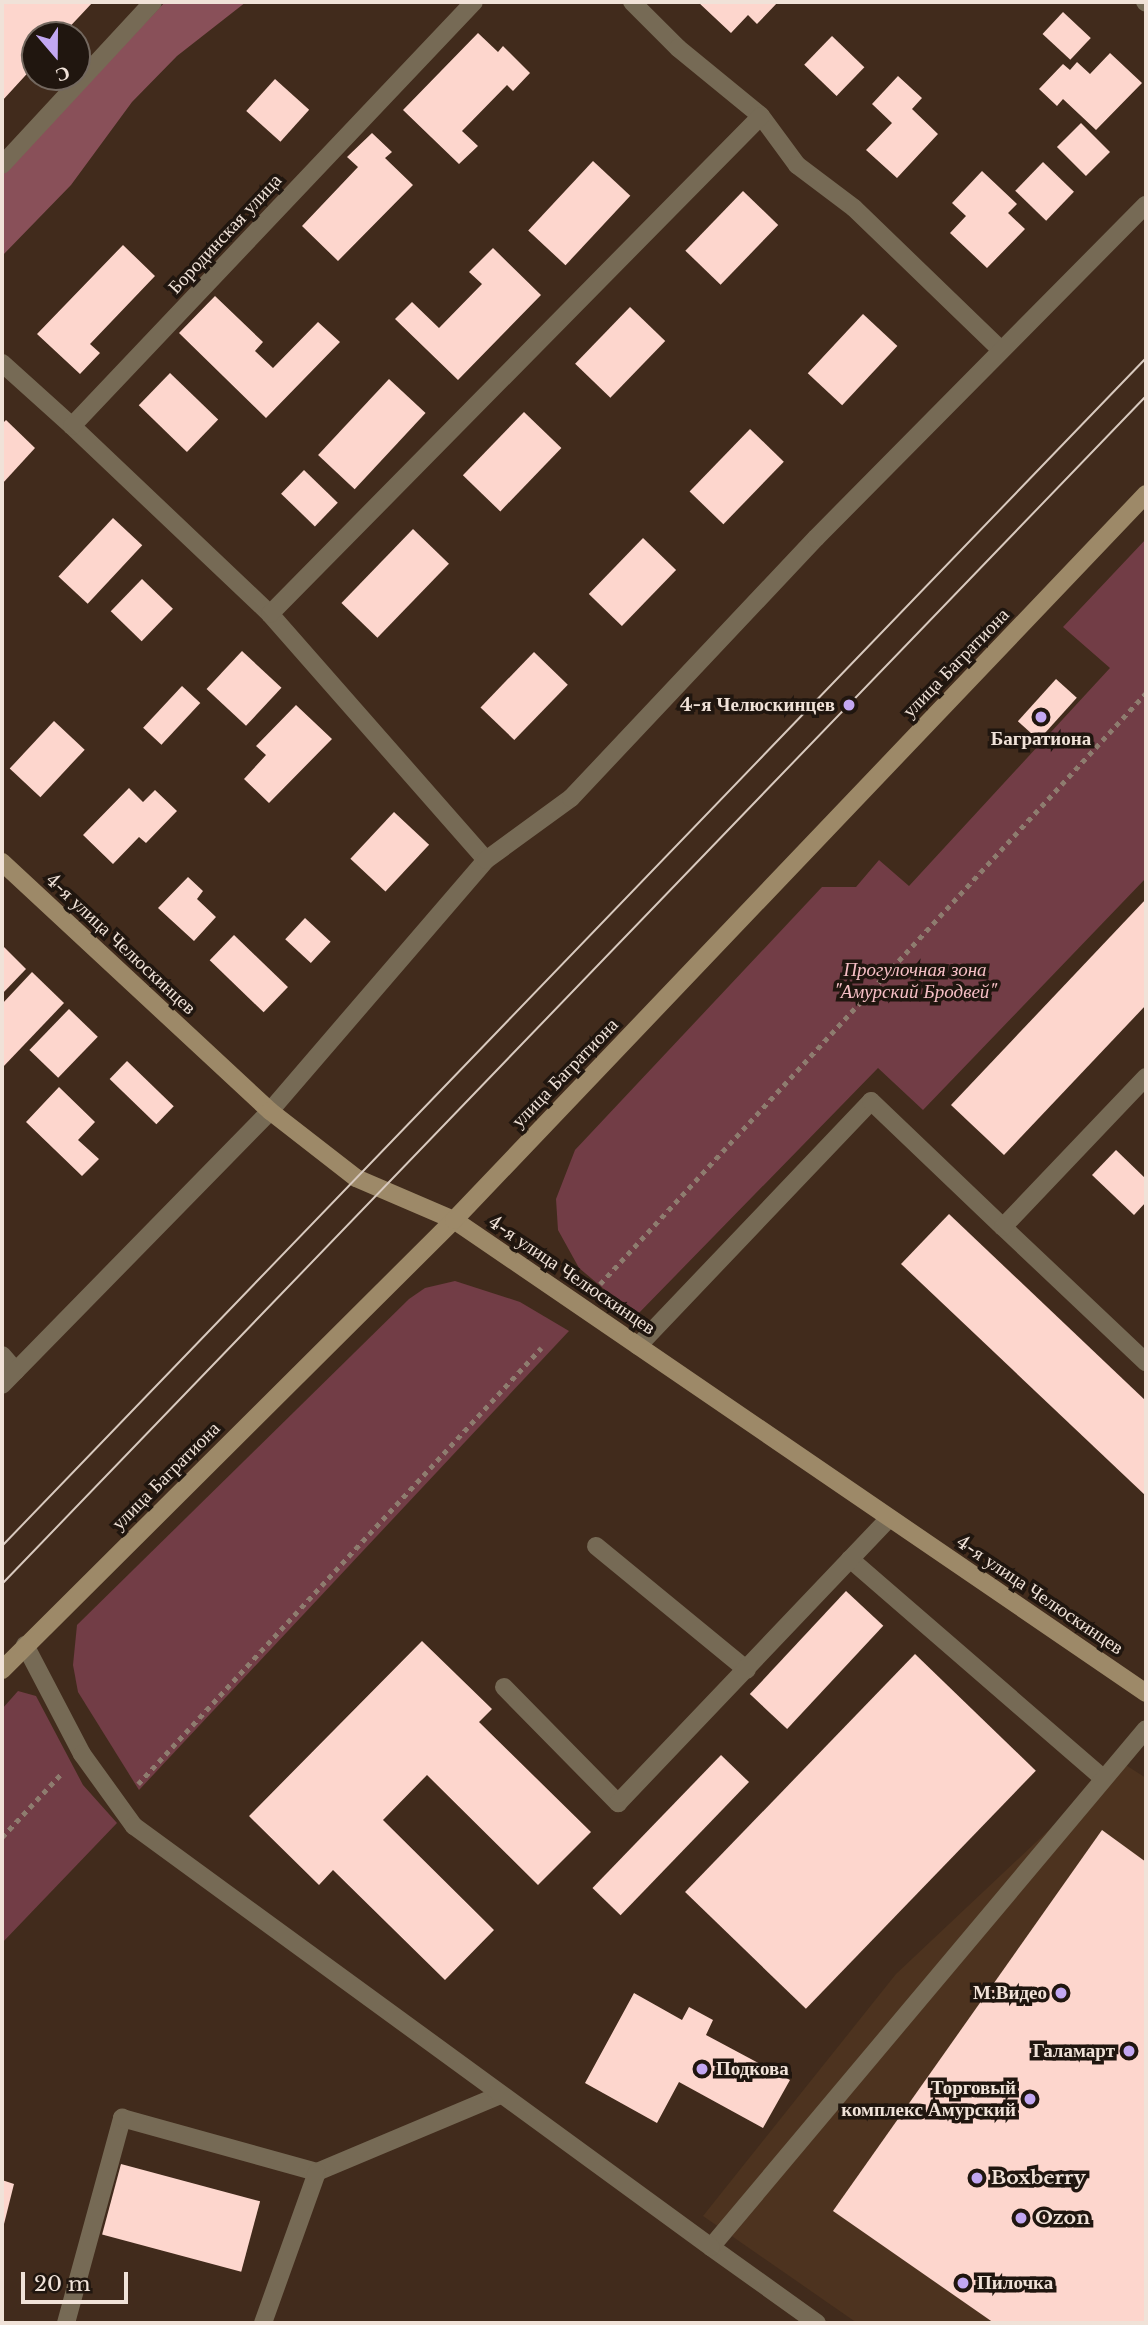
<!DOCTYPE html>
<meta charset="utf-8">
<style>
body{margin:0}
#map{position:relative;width:1148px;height:2325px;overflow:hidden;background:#412b1c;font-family:"Libre Baskerville",serif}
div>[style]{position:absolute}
.built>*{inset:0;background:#4d331f}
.green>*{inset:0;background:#723d46}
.forest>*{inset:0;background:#895059}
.building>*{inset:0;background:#fdd6cd;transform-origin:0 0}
.path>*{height:4.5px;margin-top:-2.25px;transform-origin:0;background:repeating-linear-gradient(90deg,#8e7c6f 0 5px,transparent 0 10px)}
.lane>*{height:18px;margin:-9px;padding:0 9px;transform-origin:9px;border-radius:9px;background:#766a55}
.street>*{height:18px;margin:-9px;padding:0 9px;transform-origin:9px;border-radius:9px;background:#766a55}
.secondary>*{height:18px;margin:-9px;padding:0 9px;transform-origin:9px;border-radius:9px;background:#9d8968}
.tram>*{height:2px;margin:-1px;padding:0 1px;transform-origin:1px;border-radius:1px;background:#d8c9be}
.dots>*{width:19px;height:19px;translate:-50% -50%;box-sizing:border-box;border:4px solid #20160f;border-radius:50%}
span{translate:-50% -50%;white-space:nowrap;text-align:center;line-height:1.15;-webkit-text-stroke:7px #20160f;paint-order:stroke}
.street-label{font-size:19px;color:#f0e2d8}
.poi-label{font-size:19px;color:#f0e2d8;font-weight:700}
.right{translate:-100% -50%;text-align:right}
.left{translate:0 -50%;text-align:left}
.park-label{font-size:19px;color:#f6bfc5;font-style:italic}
.frame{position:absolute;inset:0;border:4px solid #f0e2d8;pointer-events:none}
.north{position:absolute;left:21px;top:21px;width:70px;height:70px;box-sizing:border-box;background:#20160f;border:2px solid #73685f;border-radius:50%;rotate:160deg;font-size:19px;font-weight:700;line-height:28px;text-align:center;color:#f0e2d8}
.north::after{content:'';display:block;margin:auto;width:24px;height:32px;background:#c2a7f2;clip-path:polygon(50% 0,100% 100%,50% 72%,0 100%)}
.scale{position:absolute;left:21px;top:2272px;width:107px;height:32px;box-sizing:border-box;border:4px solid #f0e2d8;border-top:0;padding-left:9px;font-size:21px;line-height:24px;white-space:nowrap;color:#f0e2d8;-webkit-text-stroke:5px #20160f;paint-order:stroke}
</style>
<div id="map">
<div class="built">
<div style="clip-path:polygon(1121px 1762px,1146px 1778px,1146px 2323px,857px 2323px,703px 2216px,896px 1974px)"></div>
</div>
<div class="green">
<div style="clip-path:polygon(1146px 539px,1146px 878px,923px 1110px,878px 1068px,636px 1316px,579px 1268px,558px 1230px,556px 1199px,575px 1150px,822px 887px,856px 887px,879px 860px,909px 886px,1110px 668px,1063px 627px)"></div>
<div style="clip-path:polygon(455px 1281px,520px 1302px,569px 1331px,139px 1790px,78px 1692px,73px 1665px,77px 1625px,409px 1299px,425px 1288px)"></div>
<div style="clip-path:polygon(18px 1691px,36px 1696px,83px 1785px,117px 1823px,2px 1943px,2px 1709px)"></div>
</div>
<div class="forest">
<div style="clip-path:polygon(165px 2px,246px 2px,177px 56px,132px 102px,71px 185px,2px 256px,2px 173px)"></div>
</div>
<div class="building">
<div style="clip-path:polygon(2px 2px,93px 2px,62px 35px,35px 35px,35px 65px,2px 101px)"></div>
<div style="clip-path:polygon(698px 2px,778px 2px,757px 24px,748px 15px,731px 33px)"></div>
<div style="left:1063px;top:12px;width:38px;height:30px;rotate:43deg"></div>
<div style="clip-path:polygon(478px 33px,498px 52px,503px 46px,530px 73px,513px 91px,507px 85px,462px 131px,478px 146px,459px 164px,403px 110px)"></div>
<div style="left:832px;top:36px;width:45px;height:40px;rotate:44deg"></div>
<div style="clip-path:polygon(1110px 53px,1142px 83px,1096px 130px,1063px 99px,1057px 106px,1039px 89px,1063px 64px,1070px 70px,1077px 62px,1090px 74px)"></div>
<div style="clip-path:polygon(898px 76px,922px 98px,912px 109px,938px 134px,897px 178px,866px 150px,892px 123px,872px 104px)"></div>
<div style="left:275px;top:79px;width:46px;height:43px;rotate:42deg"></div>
<div style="left:1081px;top:123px;width:41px;height:34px;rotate:45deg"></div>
<div style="clip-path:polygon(372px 133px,392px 152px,385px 158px,413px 185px,338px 261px,302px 226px,358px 167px,347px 157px)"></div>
<div style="left:593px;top:161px;width:51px;height:95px;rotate:43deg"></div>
<div style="left:1043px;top:162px;width:43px;height:40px;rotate:44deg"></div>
<div style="clip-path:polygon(982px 171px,1017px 204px,1008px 213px,1025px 229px,987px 268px,950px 233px,966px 216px,952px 203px)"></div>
<div style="left:743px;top:191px;width:49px;height:83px;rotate:44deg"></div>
<div style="clip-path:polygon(123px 245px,155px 276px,90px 344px,100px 353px,80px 374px,37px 334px)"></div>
<div style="clip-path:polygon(493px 248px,541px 295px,458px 380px,395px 319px,412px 302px,439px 328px,482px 284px,469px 272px)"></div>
<div style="clip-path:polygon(215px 296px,263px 342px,255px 351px,273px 368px,318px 322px,340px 342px,266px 418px,179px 333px)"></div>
<div style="left:630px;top:307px;width:49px;height:79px;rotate:44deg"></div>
<div style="left:863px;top:314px;width:47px;height:81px;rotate:43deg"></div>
<div style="left:170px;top:373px;width:67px;height:45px;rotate:44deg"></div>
<div style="left:389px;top:379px;width:50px;height:104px;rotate:43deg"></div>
<div style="left:524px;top:412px;width:52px;height:88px;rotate:44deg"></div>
<div style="clip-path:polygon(6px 420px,35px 448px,2px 484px,2px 424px)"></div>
<div style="left:750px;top:429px;width:47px;height:87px;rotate:44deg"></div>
<div style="left:304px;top:470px;width:47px;height:33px;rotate:44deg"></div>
<div style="left:113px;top:518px;width:40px;height:80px;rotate:43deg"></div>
<div style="left:413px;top:529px;width:50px;height:103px;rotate:44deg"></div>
<div style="left:643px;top:538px;width:46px;height:78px;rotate:44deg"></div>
<div style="left:142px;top:579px;width:43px;height:45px;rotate:44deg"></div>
<div style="left:242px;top:651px;width:54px;height:52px;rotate:43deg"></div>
<div style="left:534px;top:652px;width:47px;height:77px;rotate:44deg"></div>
<div style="left:1056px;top:679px;width:28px;height:57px;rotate:42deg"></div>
<div style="left:182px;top:686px;width:25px;height:57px;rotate:43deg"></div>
<div style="clip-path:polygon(296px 705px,332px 739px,269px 803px,244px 779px,266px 755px,256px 746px)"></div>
<div style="left:54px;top:721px;width:42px;height:65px;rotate:43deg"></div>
<div style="clip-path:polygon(129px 788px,143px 802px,155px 790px,177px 811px,146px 843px,139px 837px,113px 864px,83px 835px)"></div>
<div style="left:394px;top:812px;width:48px;height:64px;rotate:43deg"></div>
<div style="clip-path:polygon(188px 877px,203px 891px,197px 899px,216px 917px,194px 941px,158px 908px)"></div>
<div style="clip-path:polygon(1146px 899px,1146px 1005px,1004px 1155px,951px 1105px)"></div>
<div style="left:305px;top:918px;width:35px;height:29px;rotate:43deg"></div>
<div style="left:234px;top:935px;width:75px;height:35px;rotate:44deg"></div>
<div style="clip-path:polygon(2px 945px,26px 969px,2px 994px)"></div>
<div style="clip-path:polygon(32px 972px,64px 1003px,2px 1068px,2px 1004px)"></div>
<div style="left:69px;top:1009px;width:40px;height:57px;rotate:44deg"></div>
<div style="left:127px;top:1061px;width:65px;height:25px;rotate:44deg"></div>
<div style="clip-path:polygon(59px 1087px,95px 1122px,78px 1140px,99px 1159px,82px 1176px,26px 1122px)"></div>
<div style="clip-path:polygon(1116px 1150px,1146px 1179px,1146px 1202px,1134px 1215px,1092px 1175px)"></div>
<div style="clip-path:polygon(949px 1214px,1146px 1401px,1146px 1496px,901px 1264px)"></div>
<div style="left:846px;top:1591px;width:51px;height:141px;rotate:43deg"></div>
<div style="clip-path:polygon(422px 1641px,492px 1709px,479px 1722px,591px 1832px,538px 1885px,427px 1775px,383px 1820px,494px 1930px,445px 1980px,333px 1870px,319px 1885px,249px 1816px)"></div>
<div style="left:915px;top:1654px;width:168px;height:331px;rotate:44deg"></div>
<div style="left:721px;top:1755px;width:39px;height:185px;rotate:44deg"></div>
<div style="clip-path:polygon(1102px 1830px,1146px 1862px,1146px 2323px,994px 2323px,833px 2211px)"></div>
<div style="clip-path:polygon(634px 1993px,682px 2020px,689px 2007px,713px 2020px,706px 2035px,790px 2080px,763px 2128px,679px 2082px,657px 2123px,585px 2083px)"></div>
<div style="left:121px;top:2164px;width:144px;height:73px;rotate:15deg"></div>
<div style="clip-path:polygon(2px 2180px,14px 2184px,3px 2228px,2px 2228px)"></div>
</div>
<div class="path">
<div style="left:600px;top:1284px;width:805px;rotate:-47.27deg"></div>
<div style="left:138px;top:1784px;width:594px;rotate:-47.25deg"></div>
<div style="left:2px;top:1837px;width:86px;rotate:-46.9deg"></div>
</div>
<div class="lane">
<div style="left:632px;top:2px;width:65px;rotate:45deg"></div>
<div style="left:678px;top:48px;width:107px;rotate:39.3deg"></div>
<div style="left:761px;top:116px;width:61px;rotate:53.7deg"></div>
<div style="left:797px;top:165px;width:71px;rotate:37deg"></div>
<div style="left:854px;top:208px;width:204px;rotate:44deg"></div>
<div style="left:2px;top:165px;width:222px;rotate:-47.2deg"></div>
<div style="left:72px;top:426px;width:273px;rotate:43.5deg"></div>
<div style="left:270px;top:614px;width:327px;rotate:48.7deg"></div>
<div style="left:270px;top:614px;width:699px;rotate:-45.41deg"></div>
<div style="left:1003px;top:1227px;width:197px;rotate:43.4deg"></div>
<div style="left:638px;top:1346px;width:338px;rotate:-46.4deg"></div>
<div style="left:871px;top:1101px;width:182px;rotate:43.7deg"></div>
<div style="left:1003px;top:1227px;width:207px;rotate:-46.4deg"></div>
<div style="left:2px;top:1355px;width:21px;rotate:49deg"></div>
<div style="left:2px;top:1385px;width:383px;rotate:-45.6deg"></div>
<div style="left:270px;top:1111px;width:331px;rotate:-49.3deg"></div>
<div style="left:486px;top:860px;width:105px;rotate:-36.1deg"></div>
<div style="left:571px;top:798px;width:357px;rotate:-46.7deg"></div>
<div style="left:816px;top:538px;width:469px;rotate:-45.3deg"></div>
<div style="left:596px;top:1546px;width:195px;rotate:39.4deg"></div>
<div style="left:850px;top:1559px;width:335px;rotate:40.9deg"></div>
<div style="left:504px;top:1687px;width:163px;rotate:45.5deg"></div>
<div style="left:618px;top:1803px;width:393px;rotate:-46.4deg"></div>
<div style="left:66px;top:2323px;width:213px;rotate:-74.7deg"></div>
<div style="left:122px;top:2118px;width:202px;rotate:15.5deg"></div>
<div style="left:317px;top:2172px;width:199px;rotate:-22.8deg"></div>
<div style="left:263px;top:2323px;width:160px;rotate:-70.3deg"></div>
<div style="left:817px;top:2323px;width:130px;rotate:-144.4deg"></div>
<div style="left:711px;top:2247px;width:676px;rotate:-49.98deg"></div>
</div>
<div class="street">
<div style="left:1145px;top:2px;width:1px;rotate:45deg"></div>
<div style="left:2px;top:363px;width:94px;rotate:42deg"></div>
<div style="left:72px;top:426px;width:584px;rotate:-46.53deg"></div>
<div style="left:25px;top:1645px;width:123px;rotate:62.4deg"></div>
<div style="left:82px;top:1754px;width:89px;rotate:54.2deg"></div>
<div style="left:134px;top:1826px;width:714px;rotate:36.12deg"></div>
</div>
<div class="secondary">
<div style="left:2px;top:862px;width:366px;rotate:42.9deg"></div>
<div style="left:270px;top:1111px;width:109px;rotate:37.9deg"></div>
<div style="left:356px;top:1178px;width:107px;rotate:23.2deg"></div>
<div style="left:454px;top:1220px;width:838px;rotate:34.35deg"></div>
<div style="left:2px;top:1670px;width:638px;rotate:-44.87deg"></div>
<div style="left:454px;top:1220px;width:1003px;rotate:-46.37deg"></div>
</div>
<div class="tram">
<div style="left:2px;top:1546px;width:1649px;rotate:-46.08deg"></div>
<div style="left:2px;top:1584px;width:1649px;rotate:-46.08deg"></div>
</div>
<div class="dots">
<div style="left:849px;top:705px;background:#c2a7f2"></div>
<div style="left:1041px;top:717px;background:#c2a7f2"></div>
<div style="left:1061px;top:1993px;background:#c2a7f2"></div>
<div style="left:1129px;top:2051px;background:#c2a7f2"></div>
<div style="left:702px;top:2069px;background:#c2a7f2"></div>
<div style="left:1030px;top:2099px;background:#c2a7f2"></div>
<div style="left:977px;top:2178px;background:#c2a7f2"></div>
<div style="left:1021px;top:2218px;background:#c2a7f2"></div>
<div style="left:963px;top:2283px;background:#c2a7f2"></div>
</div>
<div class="street-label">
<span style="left:225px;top:234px;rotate:-47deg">Бородинская улица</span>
<span style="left:956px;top:663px;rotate:-46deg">улица Багратиона</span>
<span style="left:121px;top:944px;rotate:43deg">4-я улица Челюскинцев</span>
<span style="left:565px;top:1073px;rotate:-46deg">улица Багратиона</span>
<span style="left:572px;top:1275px;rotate:34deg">4-я улица Челюскинцев</span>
<span style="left:166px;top:1476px;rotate:-45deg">улица Багратиона</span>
<span style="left:1040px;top:1595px;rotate:34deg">4-я улица Челюскинцев</span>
</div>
<div class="poi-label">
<span class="right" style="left:835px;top:705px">4-я Челюскинцев</span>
<span style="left:1041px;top:739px">Багратиона</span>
<span class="right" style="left:1047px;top:1993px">М.Видео</span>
<span class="right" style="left:1115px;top:2051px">Галамарт</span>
<span class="left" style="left:716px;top:2069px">Подкова</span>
<span class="right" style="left:1016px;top:2099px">Торговый<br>комплекс Амурский</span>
<span class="left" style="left:991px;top:2178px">Boxberry</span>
<span class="left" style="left:1035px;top:2218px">Ozon</span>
<span class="left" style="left:977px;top:2283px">Пилочка</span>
</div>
<div class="park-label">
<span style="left:915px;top:981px">Прогулочная зона<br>"Амурский Бродвей"</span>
</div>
<div class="frame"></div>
<div class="north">С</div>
<div class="scale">20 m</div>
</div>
